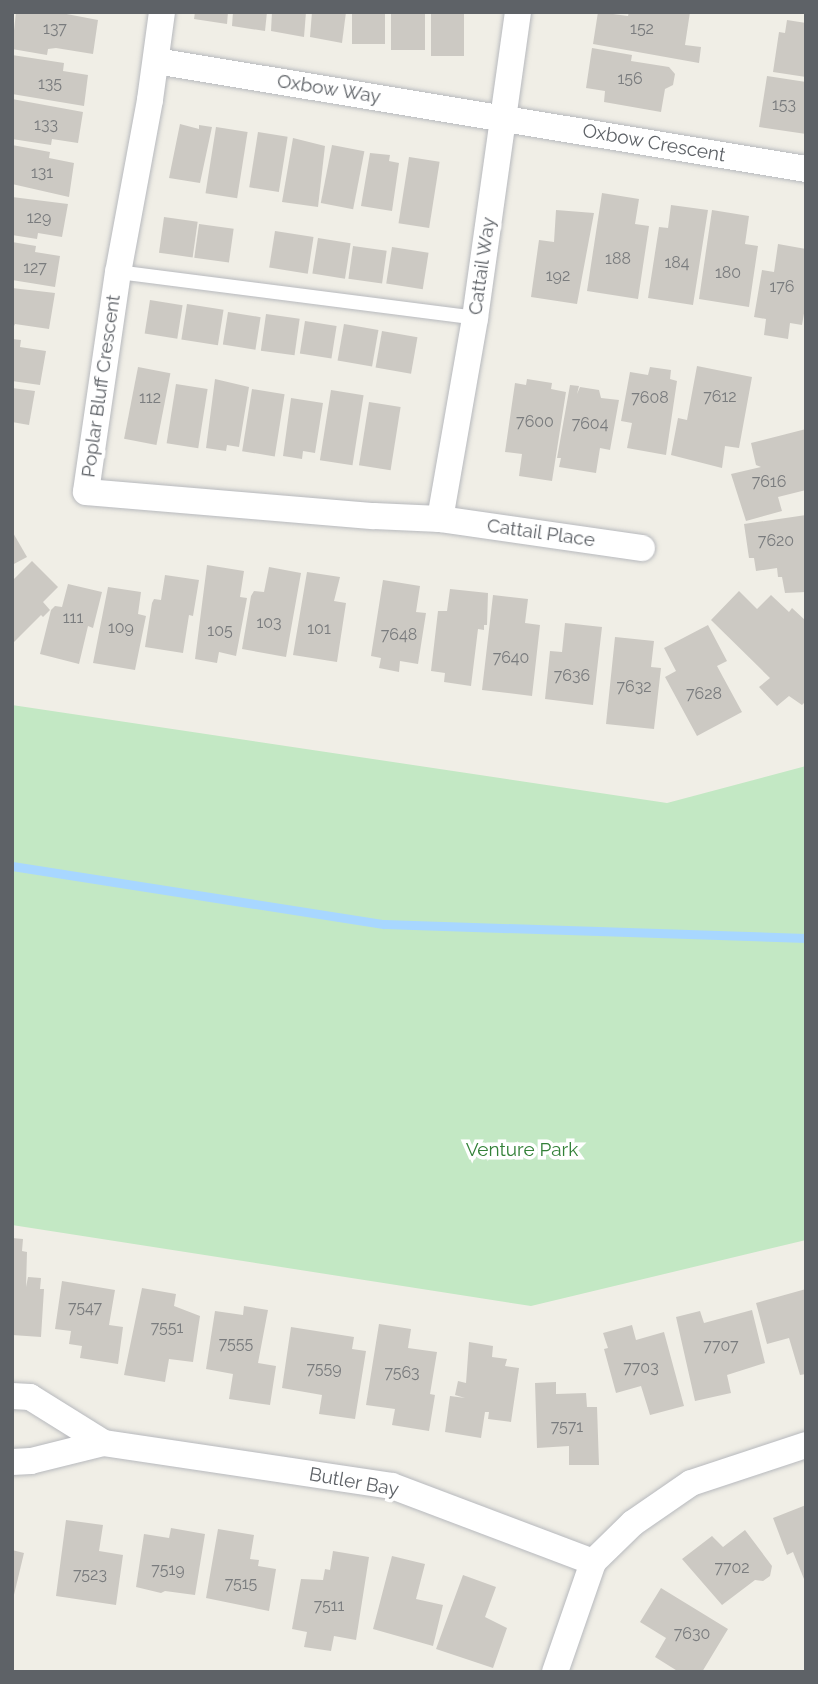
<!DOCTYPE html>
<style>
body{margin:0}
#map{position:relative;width:818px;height:1684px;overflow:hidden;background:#f0eee6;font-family:Raleway,sans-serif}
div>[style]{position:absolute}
.green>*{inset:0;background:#c3e8c4}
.stream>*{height:9px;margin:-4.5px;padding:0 4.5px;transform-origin:4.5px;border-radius:4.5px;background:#a8d7ff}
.building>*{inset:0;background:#ccc9c3;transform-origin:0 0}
.roads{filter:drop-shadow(0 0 2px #b7b9bd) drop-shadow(0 0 2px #b7b9bd)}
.lane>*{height:14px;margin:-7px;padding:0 7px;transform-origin:7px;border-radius:7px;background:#fff}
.street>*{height:26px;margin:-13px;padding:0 13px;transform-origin:13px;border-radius:13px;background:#fff}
span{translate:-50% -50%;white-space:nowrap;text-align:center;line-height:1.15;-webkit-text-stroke:7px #fff;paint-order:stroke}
.number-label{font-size:16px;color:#7a7c7e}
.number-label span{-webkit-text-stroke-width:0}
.street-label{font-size:19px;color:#5e6267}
.park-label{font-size:19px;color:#338138}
.frame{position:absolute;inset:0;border:14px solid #5e6267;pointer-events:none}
</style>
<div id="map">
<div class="green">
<div style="clip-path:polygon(12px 705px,667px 803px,806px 766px,806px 1240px,531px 1306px,12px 1225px)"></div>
</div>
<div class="stream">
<div style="left:12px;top:866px;width:376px;rotate:8.9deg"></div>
<div style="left:384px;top:924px;width:422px;rotate:1.9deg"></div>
</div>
<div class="building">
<div style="clip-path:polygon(16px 12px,56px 12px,98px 20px,93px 54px,56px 48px,48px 49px,47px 55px,12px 49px)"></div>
<div style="clip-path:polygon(195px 12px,228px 12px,227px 24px,194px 19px)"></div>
<div style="clip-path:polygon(233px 12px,267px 12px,265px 31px,232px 26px)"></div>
<div style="clip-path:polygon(272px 12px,306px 12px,304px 37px,271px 31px)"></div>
<div style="clip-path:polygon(312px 12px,346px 12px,342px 43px,310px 37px)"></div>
<div style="left:352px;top:12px;width:33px;height:32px"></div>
<div style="left:391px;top:12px;width:34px;height:38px"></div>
<div style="left:431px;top:12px;width:33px;height:44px"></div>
<div style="clip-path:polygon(598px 12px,628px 16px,629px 12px,690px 12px,685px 45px,701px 47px,699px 63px,593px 44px)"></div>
<div style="clip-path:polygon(787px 20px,806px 23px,806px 77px,773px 72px,779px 32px,785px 33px)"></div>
<div style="clip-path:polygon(592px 48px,632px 55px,631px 61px,669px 67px,675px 74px,673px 85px,665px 89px,661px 112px,604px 102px,605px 91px,586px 88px)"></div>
<div style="clip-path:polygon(12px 55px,64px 63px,63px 71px,88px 75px,84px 106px,12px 94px)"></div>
<div style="clip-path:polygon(767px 76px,806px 82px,806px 134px,759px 127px)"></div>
<div style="clip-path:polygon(12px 99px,83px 112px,78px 143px,52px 139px,51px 145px,12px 139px)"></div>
<div style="clip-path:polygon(180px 124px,199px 129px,199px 125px,212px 127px,200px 183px,169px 178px)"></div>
<div style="left:216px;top:127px;width:32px;height:67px;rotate:9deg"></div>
<div style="left:258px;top:132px;width:30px;height:56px;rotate:9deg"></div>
<div style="clip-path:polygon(293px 138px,325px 146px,318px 207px,282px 202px)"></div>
<div style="clip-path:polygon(12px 145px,50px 152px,49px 158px,74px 163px,69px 197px,12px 184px)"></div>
<div style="left:332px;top:145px;width:33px;height:59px;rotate:11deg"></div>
<div style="clip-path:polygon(370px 153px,390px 155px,389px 161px,399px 163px,392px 211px,361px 206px)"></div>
<div style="left:409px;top:157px;width:31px;height:67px;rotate:9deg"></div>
<div style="clip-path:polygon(602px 193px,639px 199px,635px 224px,649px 226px,638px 299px,587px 291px)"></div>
<div style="clip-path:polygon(12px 197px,68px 204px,62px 237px,38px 233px,37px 239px,12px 235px)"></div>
<div style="clip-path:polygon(671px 205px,708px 210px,693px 305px,648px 298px,659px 227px,668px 228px)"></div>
<div style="clip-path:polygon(556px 210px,594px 213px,577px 304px,531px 297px,539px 240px,554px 242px)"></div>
<div style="clip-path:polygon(712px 210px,749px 216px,745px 244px,758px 246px,749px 307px,699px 299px)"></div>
<div style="left:164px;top:217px;width:34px;height:36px;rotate:8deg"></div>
<div style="left:199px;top:224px;width:35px;height:34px;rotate:8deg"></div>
<div style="left:275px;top:231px;width:39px;height:37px;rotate:9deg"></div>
<div style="left:318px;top:238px;width:33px;height:36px;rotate:9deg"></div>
<div style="clip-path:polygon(12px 242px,36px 246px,35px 252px,60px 256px,55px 287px,12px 280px)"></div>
<div style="clip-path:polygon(778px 244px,806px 249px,806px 302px,802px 325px,790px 323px,788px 339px,764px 335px,766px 319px,754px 317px,762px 270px,774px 272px)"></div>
<div style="left:353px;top:246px;width:34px;height:33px;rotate:8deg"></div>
<div style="left:392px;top:247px;width:37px;height:37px;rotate:9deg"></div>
<div style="clip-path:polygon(12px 288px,55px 293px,49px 329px,15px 324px,12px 330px)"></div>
<div style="left:150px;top:300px;width:33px;height:34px;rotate:9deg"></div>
<div style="left:187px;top:304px;width:37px;height:36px;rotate:9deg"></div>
<div style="left:228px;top:312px;width:33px;height:33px;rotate:9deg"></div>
<div style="left:266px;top:314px;width:34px;height:37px;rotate:8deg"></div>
<div style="left:305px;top:321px;width:32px;height:33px;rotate:9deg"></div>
<div style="left:344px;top:324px;width:35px;height:37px;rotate:10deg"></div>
<div style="left:382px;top:331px;width:36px;height:37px;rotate:10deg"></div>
<div style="clip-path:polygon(12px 339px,21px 340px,20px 347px,46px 351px,40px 385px,12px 381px)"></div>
<div style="clip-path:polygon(697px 366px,752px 377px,739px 448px,725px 446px,722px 468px,671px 455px,678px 418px,687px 420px)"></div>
<div style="left:138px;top:367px;width:33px;height:73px;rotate:11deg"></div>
<div style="clip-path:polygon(650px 367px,671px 370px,670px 379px,677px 381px,666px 455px,627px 448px,632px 423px,621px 421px,630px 372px,648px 375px)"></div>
<div style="clip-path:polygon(215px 379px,249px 387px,239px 447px,227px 445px,226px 451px,206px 448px)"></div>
<div style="clip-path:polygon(527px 379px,552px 383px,551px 389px,566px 392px,552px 481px,519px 476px,522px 454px,505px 452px,515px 383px,526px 385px)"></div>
<div style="left:176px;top:384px;width:32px;height:60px;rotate:9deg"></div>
<div style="clip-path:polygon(570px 385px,579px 386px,577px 394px,580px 387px,599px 390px,601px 398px,619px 400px,610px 450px,600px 448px,596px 473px,559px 467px,561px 458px,557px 458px)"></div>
<div style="clip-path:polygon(12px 388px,35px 391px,29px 425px,12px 422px)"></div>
<div style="left:252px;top:389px;width:33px;height:63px;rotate:9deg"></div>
<div style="left:331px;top:390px;width:33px;height:71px;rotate:9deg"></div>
<div style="clip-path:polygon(291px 398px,323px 403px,315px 453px,303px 451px,302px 459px,283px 456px)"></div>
<div style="left:369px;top:402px;width:32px;height:64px;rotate:9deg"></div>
<div style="clip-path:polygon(806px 429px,806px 490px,778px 497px,782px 511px,746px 521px,731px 474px,761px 467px,756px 465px,751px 443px)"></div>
<div style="clip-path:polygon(806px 515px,806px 592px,785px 593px,782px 577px,778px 577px,777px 568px,756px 571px,754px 558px,749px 558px,744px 524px)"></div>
<div style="clip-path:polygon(12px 531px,27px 557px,12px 565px)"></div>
<div style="clip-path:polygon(32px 561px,58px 587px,43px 602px,50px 610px,43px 617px,41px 615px,12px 644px,12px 581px)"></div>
<div style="clip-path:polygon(207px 565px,244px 571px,240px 597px,247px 598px,236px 656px,219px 652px,217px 663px,195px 659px)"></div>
<div style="clip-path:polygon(269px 567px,301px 573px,286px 657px,242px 649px,251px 596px,254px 591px,264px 592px)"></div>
<div style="clip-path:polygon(307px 572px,340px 577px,334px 601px,346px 603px,337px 662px,293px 655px)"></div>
<div style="clip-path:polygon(165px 575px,199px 580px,193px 616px,189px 615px,183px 653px,145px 647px,152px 603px,154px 599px,161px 600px)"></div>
<div style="clip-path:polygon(383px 580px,420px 586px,416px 612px,426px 613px,418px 664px,400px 661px,399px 672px,379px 668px,381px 658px,371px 656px)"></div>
<div style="clip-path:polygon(68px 584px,102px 592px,93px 628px,88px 626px,79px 664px,40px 654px,51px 610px,55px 606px,62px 607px)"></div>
<div style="clip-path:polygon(108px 587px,141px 592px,138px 614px,146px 616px,135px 670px,93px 663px)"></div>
<div style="clip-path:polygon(450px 589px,488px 593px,487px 625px,484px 625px,484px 630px,478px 629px,471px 686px,444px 682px,445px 673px,431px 671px,438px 611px,447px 611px)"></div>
<div style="clip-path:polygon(739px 591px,757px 609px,771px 595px,789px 612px,792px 608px,806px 621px,806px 701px,802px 705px,789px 696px,777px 706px,759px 687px,770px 678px,711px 620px)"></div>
<div style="clip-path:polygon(493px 595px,528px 599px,525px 623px,540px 625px,532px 696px,482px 690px)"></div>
<div style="clip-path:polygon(565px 623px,602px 627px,593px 705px,545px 699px,550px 651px,562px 652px)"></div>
<div style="clip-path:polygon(708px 625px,727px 661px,717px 666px,742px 712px,697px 736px,665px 677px,676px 671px,664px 648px)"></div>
<div style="clip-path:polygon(615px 637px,654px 641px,651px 667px,661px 668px,654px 729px,606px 724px)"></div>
<div style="clip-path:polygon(12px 1238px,23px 1239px,22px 1251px,27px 1252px,26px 1287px,28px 1277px,41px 1278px,40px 1289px,44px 1289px,41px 1337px,12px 1335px)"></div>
<div style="clip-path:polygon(62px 1281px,115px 1290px,109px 1325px,123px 1327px,118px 1364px,80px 1358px,82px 1346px,69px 1344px,71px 1331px,55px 1329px)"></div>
<div style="clip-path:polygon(142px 1288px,176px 1294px,174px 1306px,200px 1316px,193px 1362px,169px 1359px,165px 1382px,124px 1375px)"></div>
<div style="clip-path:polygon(806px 1289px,806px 1374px,800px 1375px,789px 1338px,767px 1344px,756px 1303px)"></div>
<div style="clip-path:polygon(244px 1306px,268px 1310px,258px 1363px,276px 1366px,270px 1405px,229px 1399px,233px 1374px,206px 1369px,215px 1311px,243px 1315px)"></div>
<div style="clip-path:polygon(752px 1310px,765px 1363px,727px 1375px,731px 1393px,695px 1401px,676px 1317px,700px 1311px,704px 1323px)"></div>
<div style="clip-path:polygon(379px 1324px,411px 1329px,408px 1348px,437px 1352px,430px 1394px,435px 1395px,429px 1431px,392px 1425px,395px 1409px,366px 1405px)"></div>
<div style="clip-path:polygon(632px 1325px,636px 1340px,664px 1332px,684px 1406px,650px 1415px,641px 1386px,616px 1393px,604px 1349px,608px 1348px,603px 1333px)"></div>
<div style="clip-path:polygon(291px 1327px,354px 1337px,352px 1349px,366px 1351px,355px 1419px,319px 1414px,322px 1395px,282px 1388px)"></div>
<div style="clip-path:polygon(469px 1342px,493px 1346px,492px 1357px,507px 1359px,505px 1366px,519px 1368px,511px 1422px,488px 1419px,489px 1412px,485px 1412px,481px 1438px,445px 1432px,450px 1396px,465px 1398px,455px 1395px,458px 1381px,466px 1383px)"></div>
<div style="clip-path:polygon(556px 1382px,556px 1394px,586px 1393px,587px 1407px,597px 1407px,599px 1465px,569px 1465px,569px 1446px,537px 1448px,535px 1383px)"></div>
<div style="clip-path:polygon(806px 1505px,806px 1584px,793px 1552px,787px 1555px,773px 1518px)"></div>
<div style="clip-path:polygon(66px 1520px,103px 1525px,99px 1551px,123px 1555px,116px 1605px,56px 1596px)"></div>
<div style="clip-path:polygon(171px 1528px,205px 1534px,195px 1595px,165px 1591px,161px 1593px,136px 1587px,144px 1534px,169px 1538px)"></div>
<div style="clip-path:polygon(218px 1529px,254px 1535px,250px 1559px,259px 1560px,258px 1566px,276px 1569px,269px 1611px,206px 1598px)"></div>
<div style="clip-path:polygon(745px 1530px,772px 1566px,770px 1576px,763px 1581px,755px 1580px,722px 1605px,682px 1559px,712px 1536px,723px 1547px)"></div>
<div style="clip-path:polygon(12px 1550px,24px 1553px,13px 1599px,12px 1599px)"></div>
<div style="clip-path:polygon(333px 1551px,369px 1557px,356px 1640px,334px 1636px,331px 1651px,304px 1647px,307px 1632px,292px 1629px,301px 1579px,323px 1580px,325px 1569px,330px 1570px)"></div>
<div style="clip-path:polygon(392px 1556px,425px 1564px,416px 1599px,443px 1605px,433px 1646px,373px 1629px)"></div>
<div style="clip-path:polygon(463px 1575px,496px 1587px,485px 1617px,507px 1628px,493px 1668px,436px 1649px)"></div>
<div style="clip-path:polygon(661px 1588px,728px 1629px,702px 1672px,679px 1672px,655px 1657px,666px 1638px,640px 1622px)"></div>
</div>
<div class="roads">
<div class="lane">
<div style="left:118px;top:272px;width:360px;rotate:7.3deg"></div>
</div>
<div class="street">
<div style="left:162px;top:12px;width:89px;rotate:97.8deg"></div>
<div style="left:150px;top:100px;width:175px;rotate:100.5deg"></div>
<div style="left:118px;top:272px;width:222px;rotate:98.3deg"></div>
<div style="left:86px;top:492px;width:289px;rotate:4.8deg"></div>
<div style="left:374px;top:516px;width:66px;rotate:2.6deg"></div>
<div style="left:440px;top:519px;width:204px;rotate:8.2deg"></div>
<div style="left:156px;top:61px;width:659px;rotate:9.43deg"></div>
<div style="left:440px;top:519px;width:204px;rotate:-80.1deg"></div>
<div style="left:475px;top:318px;width:309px;rotate:-82deg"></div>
<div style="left:12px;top:1396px;width:18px;rotate:3deg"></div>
<div style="left:30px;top:1397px;width:87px;rotate:31.9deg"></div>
<div style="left:12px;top:1462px;width:19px;rotate:-3deg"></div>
<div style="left:31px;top:1461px;width:75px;rotate:-13.9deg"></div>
<div style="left:104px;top:1443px;width:291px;rotate:8.5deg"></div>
<div style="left:392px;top:1486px;width:215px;rotate:20.7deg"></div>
<div style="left:555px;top:1672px;width:116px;rotate:-70.9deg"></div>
<div style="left:593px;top:1562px;width:56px;rotate:-44.3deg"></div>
<div style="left:633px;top:1523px;width:70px;rotate:-34.6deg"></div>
<div style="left:691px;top:1483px;width:121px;rotate:-18.3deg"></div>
</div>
</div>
<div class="number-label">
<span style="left:55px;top:29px">137</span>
<span style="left:642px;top:29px">152</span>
<span style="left:630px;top:79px">156</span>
<span style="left:50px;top:84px">135</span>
<span style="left:784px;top:105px">153</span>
<span style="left:46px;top:125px">133</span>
<span style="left:42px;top:173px">131</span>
<span style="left:39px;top:218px">129</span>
<span style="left:618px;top:259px">188</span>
<span style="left:677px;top:263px">184</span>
<span style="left:35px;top:268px">127</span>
<span style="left:728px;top:273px">180</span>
<span style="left:558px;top:276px">192</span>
<span style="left:782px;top:287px">176</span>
<span style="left:720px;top:397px">7612</span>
<span style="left:150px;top:398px">112</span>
<span style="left:650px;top:398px">7608</span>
<span style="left:535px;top:422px">7600</span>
<span style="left:590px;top:424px">7604</span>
<span style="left:769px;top:482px">7616</span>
<span style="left:776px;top:541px">7620</span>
<span style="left:73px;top:618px">111</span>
<span style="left:269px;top:623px">103</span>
<span style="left:121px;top:628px">109</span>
<span style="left:319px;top:629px">101</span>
<span style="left:220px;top:631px">105</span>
<span style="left:399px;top:635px">7648</span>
<span style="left:511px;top:658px">7640</span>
<span style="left:572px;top:676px">7636</span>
<span style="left:634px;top:687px">7632</span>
<span style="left:704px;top:694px">7628</span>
<span style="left:85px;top:1308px">7547</span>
<span style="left:167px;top:1328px">7551</span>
<span style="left:236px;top:1344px">7555</span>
<span style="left:721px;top:1346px">7707</span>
<span style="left:641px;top:1368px">7703</span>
<span style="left:324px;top:1369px">7559</span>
<span style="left:402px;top:1373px">7563</span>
<span style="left:567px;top:1427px">7571</span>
<span style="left:732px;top:1568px">7702</span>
<span style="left:168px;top:1570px">7519</span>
<span style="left:90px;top:1575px">7523</span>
<span style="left:241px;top:1584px">7515</span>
<span style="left:329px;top:1606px">7511</span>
<span style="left:692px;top:1634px">7630</span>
</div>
<div class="street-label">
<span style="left:329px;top:89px;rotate:9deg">Oxbow Way</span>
<span style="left:654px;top:143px;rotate:10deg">Oxbow Crescent</span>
<span style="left:482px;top:266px;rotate:-82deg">Cattail Way</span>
<span style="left:101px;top:386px;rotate:-82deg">Poplar Bluff Crescent</span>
<span style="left:541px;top:533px;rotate:8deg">Cattail Place</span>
<span style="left:354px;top:1482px;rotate:10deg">Butler Bay</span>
</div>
<div class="park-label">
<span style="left:522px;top:1150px">Venture Park</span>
</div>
<div class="frame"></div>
</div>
